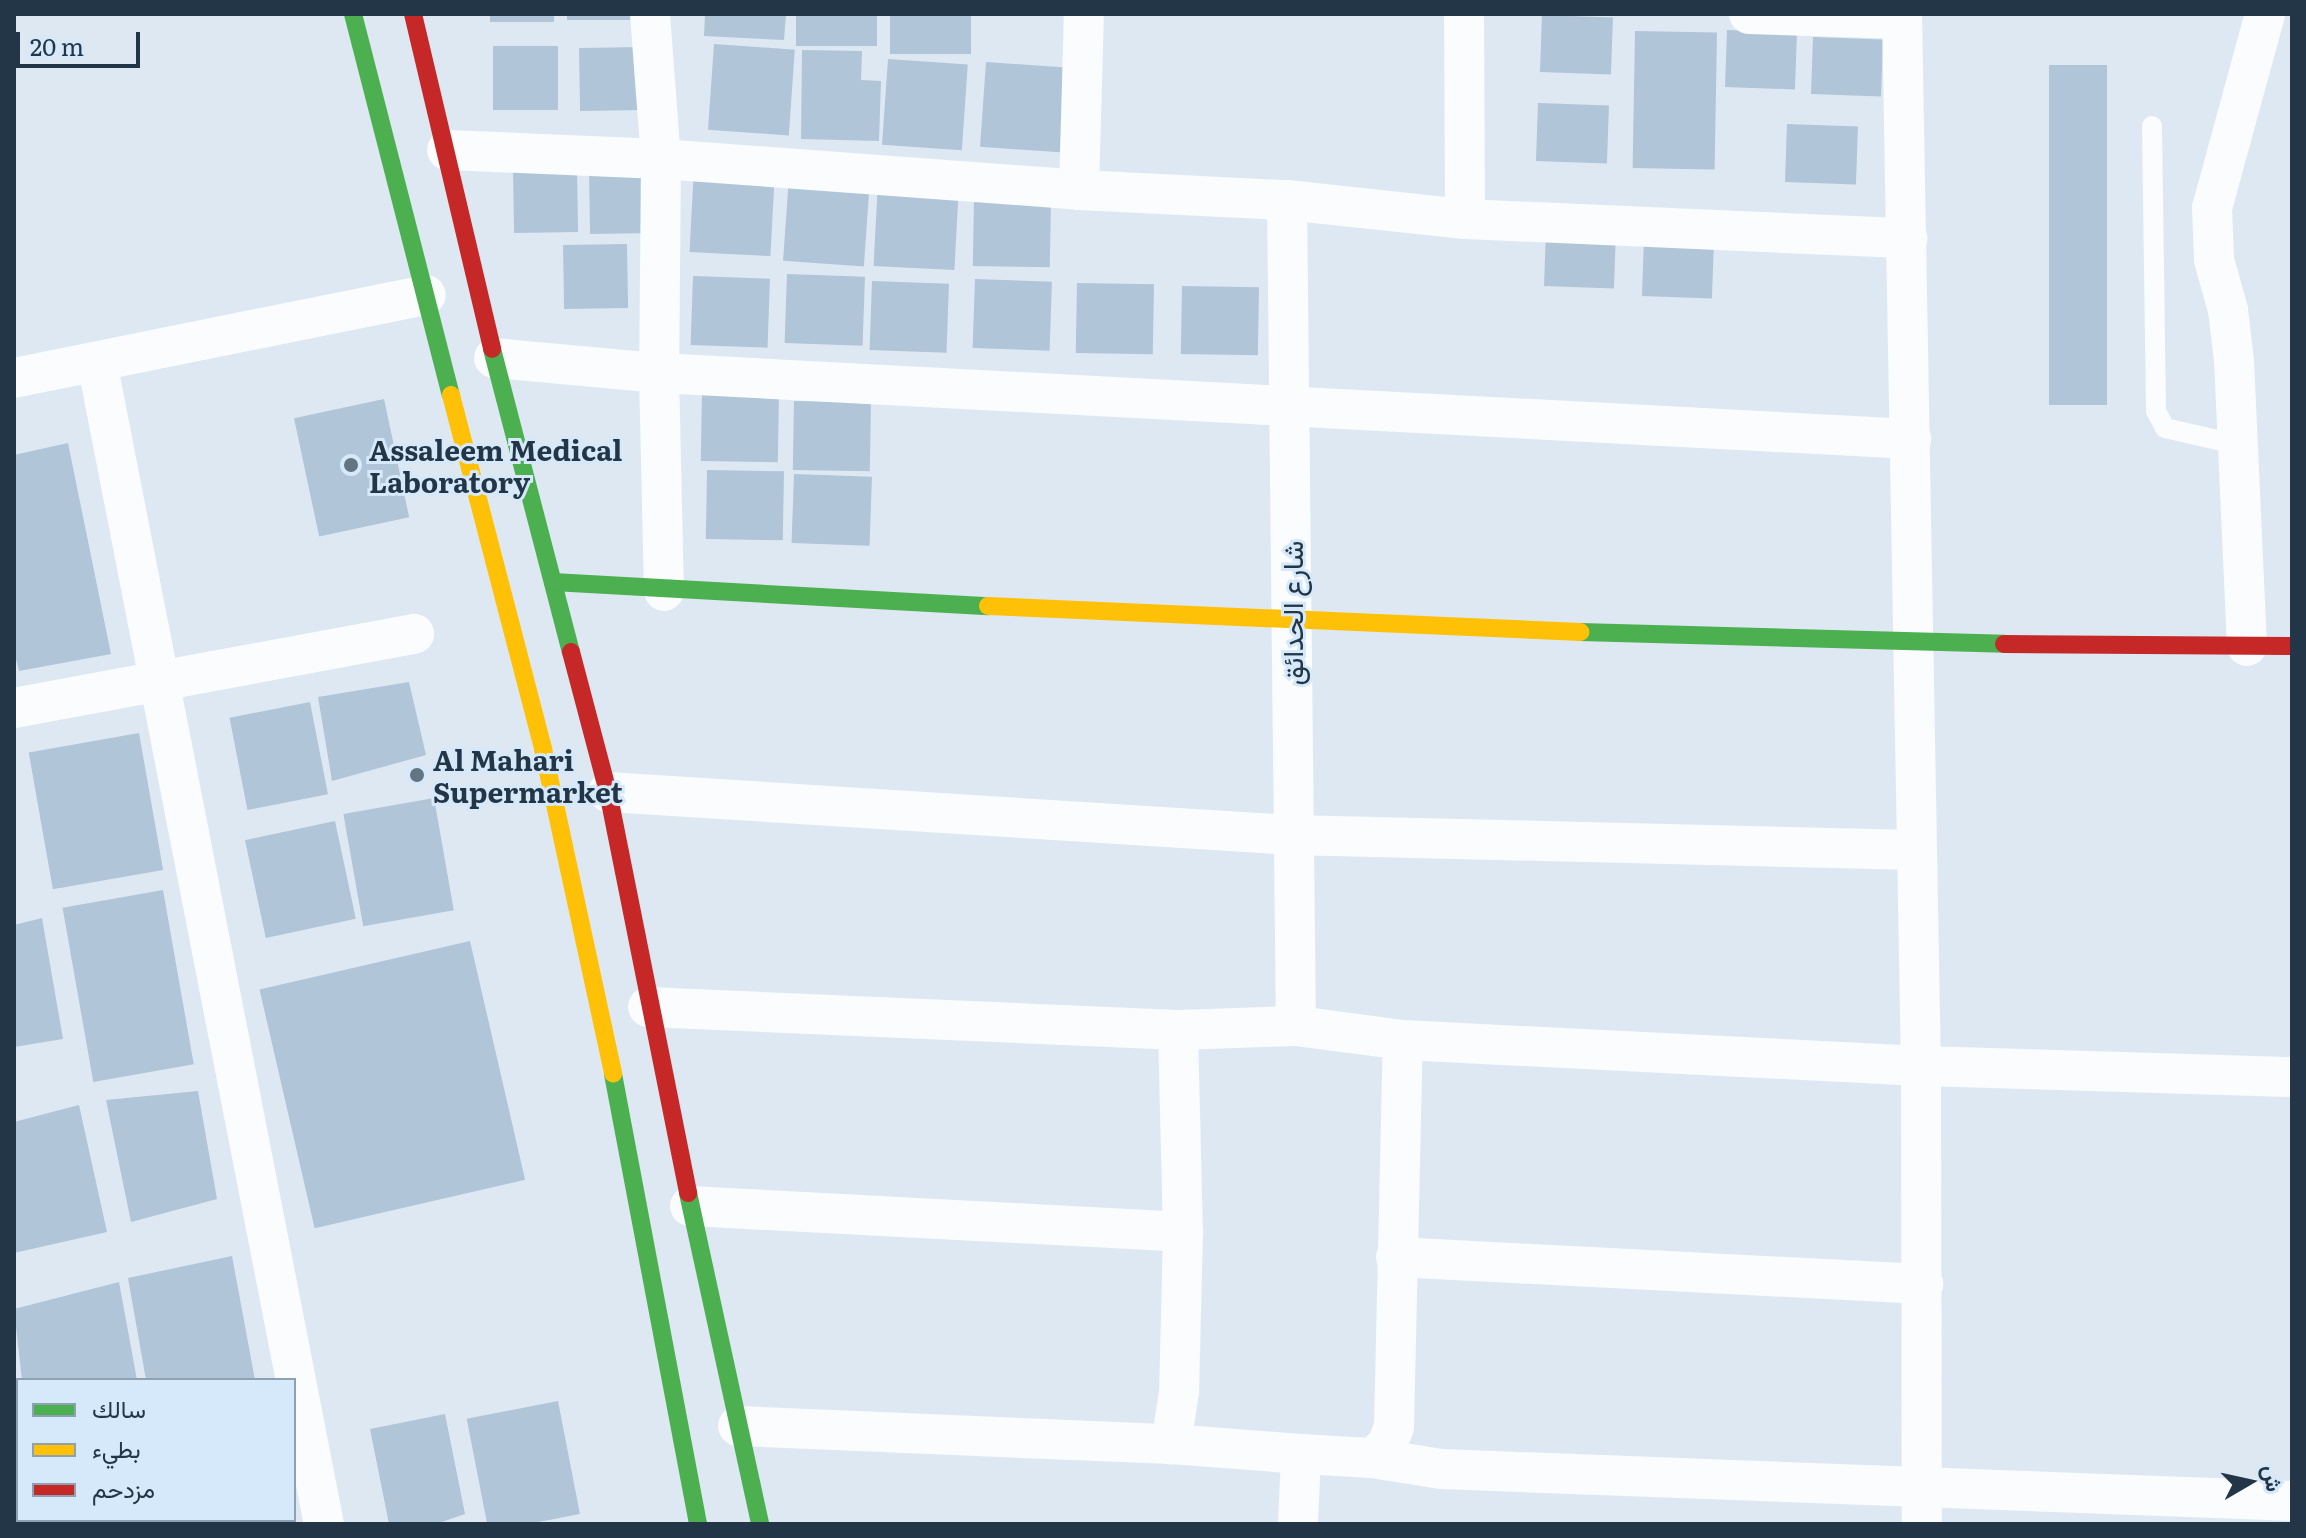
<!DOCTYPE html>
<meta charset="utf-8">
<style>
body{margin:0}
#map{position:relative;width:2306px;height:1538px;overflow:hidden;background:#dde8f3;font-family:Literata,Vazirmatn,serif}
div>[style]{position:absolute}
.building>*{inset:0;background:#b0c5d8;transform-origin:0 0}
.lane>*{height:20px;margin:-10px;padding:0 10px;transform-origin:10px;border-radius:10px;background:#fafcfd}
.street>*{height:40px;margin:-20px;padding:0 20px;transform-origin:20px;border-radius:20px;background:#fafcfd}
.fast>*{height:18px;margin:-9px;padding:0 9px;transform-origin:9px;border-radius:9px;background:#4caf50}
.slow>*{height:18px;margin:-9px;padding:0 9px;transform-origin:9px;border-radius:9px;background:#ffc107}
.jam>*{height:18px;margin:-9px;padding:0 9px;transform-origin:9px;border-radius:9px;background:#c62828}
.dots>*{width:22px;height:22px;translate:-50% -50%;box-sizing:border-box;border:4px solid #d5e9fb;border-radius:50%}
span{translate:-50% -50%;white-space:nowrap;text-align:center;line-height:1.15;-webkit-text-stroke:6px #d5e9fb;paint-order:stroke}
.poi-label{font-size:28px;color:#223647;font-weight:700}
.left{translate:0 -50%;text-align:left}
.street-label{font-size:28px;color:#223647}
.frame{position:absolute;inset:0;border:16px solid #223647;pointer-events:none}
.legend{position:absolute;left:16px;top:1378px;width:280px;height:144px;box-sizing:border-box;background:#d5e9fb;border:2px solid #8da1b3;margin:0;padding:10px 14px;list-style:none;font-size:24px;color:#223647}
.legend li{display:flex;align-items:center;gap:16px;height:40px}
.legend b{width:40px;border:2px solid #8da1b3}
.north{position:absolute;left:2210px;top:1442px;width:80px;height:80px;-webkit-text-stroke:6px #d5e9fb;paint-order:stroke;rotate:81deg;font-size:22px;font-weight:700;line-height:32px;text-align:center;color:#223647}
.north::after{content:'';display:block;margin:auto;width:28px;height:36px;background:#223647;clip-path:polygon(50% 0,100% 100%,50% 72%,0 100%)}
.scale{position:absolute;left:16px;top:32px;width:124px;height:36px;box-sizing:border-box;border:4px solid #223647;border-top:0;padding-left:10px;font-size:24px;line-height:28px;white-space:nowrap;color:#223647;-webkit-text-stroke:6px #d5e9fb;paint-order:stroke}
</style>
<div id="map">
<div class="building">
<div style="left:490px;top:14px;width:64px;height:8px"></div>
<div style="left:567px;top:14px;width:65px;height:6px"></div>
<div style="clip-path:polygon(705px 14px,786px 14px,784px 40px,704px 36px)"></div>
<div style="left:796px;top:14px;width:81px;height:32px"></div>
<div style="left:890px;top:14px;width:81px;height:40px"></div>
<div style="left:1542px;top:15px;width:71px;height:57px;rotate:2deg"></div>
<div style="left:1727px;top:30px;width:70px;height:57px;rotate:2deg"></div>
<div style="left:1635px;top:31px;width:82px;height:137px;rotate:1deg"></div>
<div style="left:1813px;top:37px;width:70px;height:57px;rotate:2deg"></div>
<div style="left:714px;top:44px;width:81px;height:86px;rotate:4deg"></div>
<div style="left:493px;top:46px;width:65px;height:64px"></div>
<div style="left:643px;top:47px;width:63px;height:64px;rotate:89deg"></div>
<div style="clip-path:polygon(802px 50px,862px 51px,861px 80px,881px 81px,879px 141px,801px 139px)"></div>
<div style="left:888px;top:59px;width:80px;height:86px;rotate:4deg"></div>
<div style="left:986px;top:62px;width:80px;height:85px;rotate:4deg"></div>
<div style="left:2049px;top:65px;width:58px;height:340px"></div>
<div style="left:1538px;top:103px;width:71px;height:58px;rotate:2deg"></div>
<div style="left:1787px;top:124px;width:71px;height:58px;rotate:2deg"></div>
<div style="left:694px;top:167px;width:81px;height:85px;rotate:3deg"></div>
<div style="left:577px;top:169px;width:63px;height:64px;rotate:89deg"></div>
<div style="left:653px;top:170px;width:63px;height:64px;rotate:89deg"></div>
<div style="left:789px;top:176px;width:81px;height:85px;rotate:4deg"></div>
<div style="left:878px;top:181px;width:81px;height:85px;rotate:3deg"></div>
<div style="left:974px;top:197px;width:77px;height:69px;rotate:1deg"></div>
<div style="left:1546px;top:229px;width:70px;height:57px;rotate:2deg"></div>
<div style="left:1644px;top:238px;width:70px;height:58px;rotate:2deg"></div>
<div style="left:627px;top:244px;width:64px;height:64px;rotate:89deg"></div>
<div style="left:787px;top:274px;width:78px;height:69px;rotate:2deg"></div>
<div style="left:693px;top:276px;width:77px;height:69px;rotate:2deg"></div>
<div style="left:975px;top:279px;width:77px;height:69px;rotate:2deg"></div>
<div style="left:872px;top:281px;width:77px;height:69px;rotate:2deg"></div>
<div style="left:1077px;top:283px;width:77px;height:70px;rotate:1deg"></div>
<div style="left:1182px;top:286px;width:77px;height:68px;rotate:1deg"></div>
<div style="left:702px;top:392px;width:77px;height:69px;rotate:1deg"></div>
<div style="left:384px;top:399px;width:121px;height:92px;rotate:78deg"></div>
<div style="left:794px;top:401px;width:77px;height:69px;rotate:1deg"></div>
<div style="clip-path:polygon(68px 443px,111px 654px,19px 671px,14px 651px,14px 455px)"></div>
<div style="left:707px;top:470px;width:77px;height:69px;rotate:1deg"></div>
<div style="left:794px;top:474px;width:78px;height:69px;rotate:2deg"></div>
<div style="clip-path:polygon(409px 682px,426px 755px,332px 781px,318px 697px)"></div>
<div style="left:310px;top:702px;width:94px;height:82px;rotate:79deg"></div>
<div style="left:139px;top:733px;width:139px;height:112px;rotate:80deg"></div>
<div style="left:434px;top:798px;width:114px;height:92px;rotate:80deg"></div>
<div style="left:335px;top:821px;width:100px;height:92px;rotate:78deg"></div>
<div style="left:163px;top:890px;width:177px;height:102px;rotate:80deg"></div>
<div style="clip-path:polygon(42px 918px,63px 1039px,14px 1047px,14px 925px)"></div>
<div style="left:470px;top:941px;width:245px;height:216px;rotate:77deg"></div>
<div style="clip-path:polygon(198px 1091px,217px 1199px,131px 1222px,106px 1100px)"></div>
<div style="clip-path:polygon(79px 1105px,107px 1232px,14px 1253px,14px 1122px)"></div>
<div style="clip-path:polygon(232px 1256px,255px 1380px,146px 1380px,128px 1278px)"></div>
<div style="clip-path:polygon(119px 1282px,137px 1380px,22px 1380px,14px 1309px)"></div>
<div style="left:558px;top:1401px;width:115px;height:93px;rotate:79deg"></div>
<div style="clip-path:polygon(445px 1414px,465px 1514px,436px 1524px,389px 1524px,370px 1429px)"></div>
</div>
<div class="lane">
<div style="left:2152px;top:126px;width:285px;rotate:89.2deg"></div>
<div style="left:2156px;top:411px;width:19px;rotate:62deg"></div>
<div style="left:2165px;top:428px;width:76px;rotate:12.9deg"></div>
</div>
<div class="street">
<div style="left:650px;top:14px;width:145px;rotate:85.7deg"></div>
<div style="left:661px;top:159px;width:214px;rotate:90.5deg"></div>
<div style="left:659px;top:373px;width:218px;rotate:88.7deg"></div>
<div style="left:1464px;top:14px;width:205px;rotate:89.7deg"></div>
<div style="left:1749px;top:14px;width:153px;rotate:1.9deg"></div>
<div style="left:1902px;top:14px;width:1052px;rotate:88.97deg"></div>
<div style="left:1921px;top:1066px;width:458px;rotate:89.9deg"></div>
<div style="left:447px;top:150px;width:214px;rotate:2.4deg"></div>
<div style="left:661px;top:159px;width:419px;rotate:4.2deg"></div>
<div style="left:1079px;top:190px;width:208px;rotate:2.8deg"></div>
<div style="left:1287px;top:200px;width:179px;rotate:6.1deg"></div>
<div style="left:1465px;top:219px;width:443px;rotate:2.5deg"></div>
<div style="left:1079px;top:190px;width:176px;rotate:-88.4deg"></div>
<div style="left:1287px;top:200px;width:826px;rotate:89.38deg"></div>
<div style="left:494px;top:358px;width:166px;rotate:5.2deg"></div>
<div style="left:659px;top:373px;width:1254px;rotate:3.02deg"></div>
<div style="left:97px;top:362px;width:1184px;rotate:78.95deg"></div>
<div style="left:14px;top:378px;width:420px;rotate:-11.4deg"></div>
<div style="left:2247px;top:646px;width:285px;rotate:-92.6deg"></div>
<div style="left:2234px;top:361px;width:51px;rotate:-96.7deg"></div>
<div style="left:2228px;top:310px;width:52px;rotate:-105.6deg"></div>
<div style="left:2214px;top:260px;width:52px;rotate:-92.2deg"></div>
<div style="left:2212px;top:208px;width:201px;rotate:-74.7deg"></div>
<div style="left:14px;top:708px;width:407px;rotate:-10.5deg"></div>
<div style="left:608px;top:792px;width:684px;rotate:3.6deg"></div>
<div style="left:1291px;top:835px;width:626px;rotate:1.37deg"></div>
<div style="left:648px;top:1007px;width:530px;rotate:2.48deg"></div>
<div style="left:1403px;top:1040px;width:519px;rotate:2.87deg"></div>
<div style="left:1921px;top:1066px;width:371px;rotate:1.7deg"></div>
<div style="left:690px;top:1206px;width:494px;rotate:3deg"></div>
<div style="left:1396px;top:1257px;width:528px;rotate:2.93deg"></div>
<div style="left:738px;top:1426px;width:433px;rotate:2.4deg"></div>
<div style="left:1372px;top:1458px;width:70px;rotate:9.1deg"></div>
<div style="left:1441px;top:1469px;width:852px;rotate:2.15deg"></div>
<div style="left:14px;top:1499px;width:4px;rotate:-14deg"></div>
<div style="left:1298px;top:1524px;width:70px;rotate:-87.5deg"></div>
<div style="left:1301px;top:1454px;width:71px;rotate:3.2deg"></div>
<div style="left:1372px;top:1458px;width:20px;rotate:-41deg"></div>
<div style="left:1387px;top:1445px;width:19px;rotate:-69deg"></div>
<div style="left:1394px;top:1427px;width:387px;rotate:-88.7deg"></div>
<div style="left:1403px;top:1040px;width:108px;rotate:-172.5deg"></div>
<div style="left:1296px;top:1026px;width:118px;rotate:178.1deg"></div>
<div style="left:1178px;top:1030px;width:202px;rotate:88.6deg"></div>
<div style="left:1183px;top:1232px;width:160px;rotate:91.4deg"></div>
<div style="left:1179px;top:1392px;width:53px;rotate:98.7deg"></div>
<div style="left:1171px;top:1444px;width:130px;rotate:4.4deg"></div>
</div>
<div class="fast">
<div style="left:353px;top:14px;width:393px;rotate:75.6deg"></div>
<div style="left:492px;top:349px;width:313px;rotate:75.4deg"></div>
<div style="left:553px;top:582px;width:436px;rotate:3.2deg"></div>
<div style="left:1580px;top:632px;width:424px;rotate:1.6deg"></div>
<div style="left:613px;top:1074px;width:458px;rotate:79.3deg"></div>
<div style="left:688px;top:1193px;width:339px;rotate:77.7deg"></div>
</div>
<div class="slow">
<div style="left:451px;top:395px;width:366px;rotate:75.4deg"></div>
<div style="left:543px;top:749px;width:332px;rotate:77.8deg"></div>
<div style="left:988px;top:606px;width:593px;rotate:2.51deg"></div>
</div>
<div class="jam">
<div style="left:413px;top:14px;width:344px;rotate:76.7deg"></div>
<div style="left:2004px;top:644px;width:288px;rotate:0.4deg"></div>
<div style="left:571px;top:652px;width:145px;rotate:75.2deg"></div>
<div style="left:608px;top:792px;width:409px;rotate:78.7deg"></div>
</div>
<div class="dots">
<div style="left:351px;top:465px;background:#637483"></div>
<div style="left:417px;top:775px;background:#637483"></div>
</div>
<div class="poi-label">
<span class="left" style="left:369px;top:465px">Assaleem Medical<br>Laboratory</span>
<span class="left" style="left:433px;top:775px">Al Mahari<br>Supermarket</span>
</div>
<div class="street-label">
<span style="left:1291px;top:613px;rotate:-90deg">شارع الحدائق</span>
</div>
<div class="frame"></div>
<ul class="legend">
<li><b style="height:10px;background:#4caf50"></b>سالك</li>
<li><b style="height:10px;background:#ffc107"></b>بطيء</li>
<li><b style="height:10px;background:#c62828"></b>مزدحم</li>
</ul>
<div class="north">ش</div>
<div class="scale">20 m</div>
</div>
